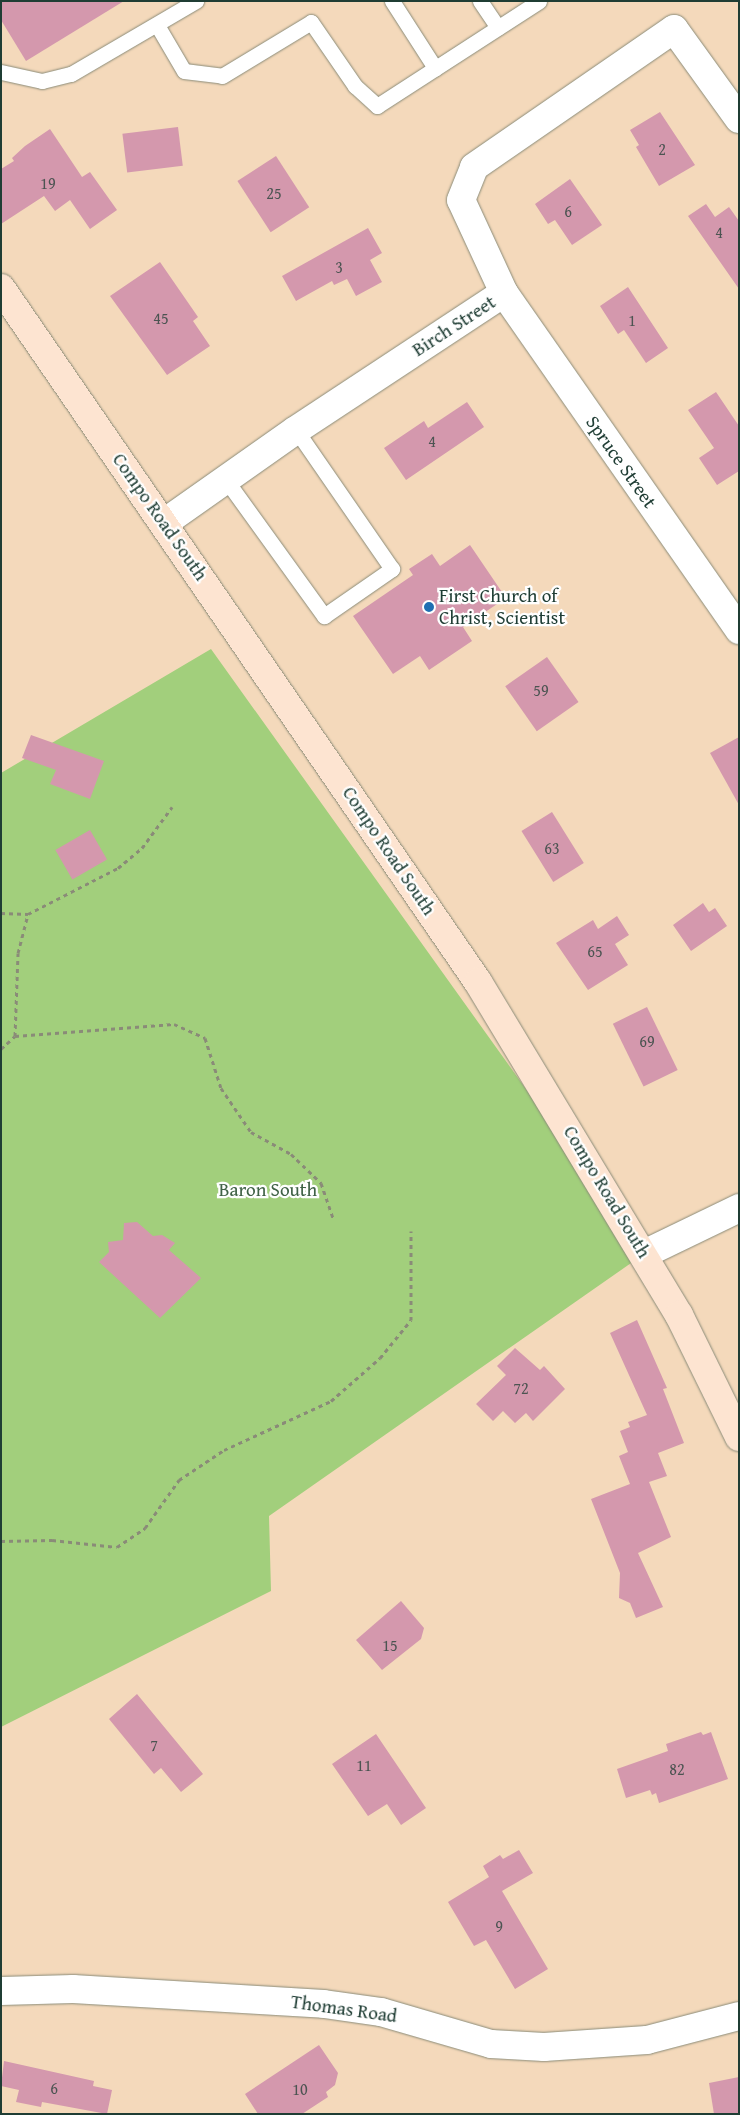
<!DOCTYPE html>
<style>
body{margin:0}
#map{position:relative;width:740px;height:2115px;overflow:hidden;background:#f4d9bb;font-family:"Gentium Book Plus",serif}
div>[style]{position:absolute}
.green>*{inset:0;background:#a2cf7c}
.building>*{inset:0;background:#d498ad;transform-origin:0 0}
.path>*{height:3px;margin-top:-1.5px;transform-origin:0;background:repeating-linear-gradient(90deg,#8a8b78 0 4px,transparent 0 8px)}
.roads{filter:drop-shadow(0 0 1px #8a8b78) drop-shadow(0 0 1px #8a8b78)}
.service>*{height:15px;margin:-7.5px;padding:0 7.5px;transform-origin:7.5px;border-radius:7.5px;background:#fff}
.minor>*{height:28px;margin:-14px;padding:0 14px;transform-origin:14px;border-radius:14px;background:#fff}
.secondary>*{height:28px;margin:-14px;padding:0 14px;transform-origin:14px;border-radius:14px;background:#fde4d1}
.dots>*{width:14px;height:14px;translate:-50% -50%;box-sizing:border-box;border:2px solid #fff;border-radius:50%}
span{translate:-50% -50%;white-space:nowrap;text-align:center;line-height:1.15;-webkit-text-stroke:4.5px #fff;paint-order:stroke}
.number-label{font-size:16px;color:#4c5452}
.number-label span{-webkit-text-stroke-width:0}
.street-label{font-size:19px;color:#1f3d34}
.poi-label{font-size:19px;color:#1f3d34}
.left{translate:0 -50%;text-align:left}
.park-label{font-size:19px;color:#406246}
.frame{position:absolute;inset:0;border:2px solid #1f3d34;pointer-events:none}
</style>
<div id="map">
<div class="green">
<div style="clip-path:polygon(211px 649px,644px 1254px,269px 1516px,271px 1591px,1px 1727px,1px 773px)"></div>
</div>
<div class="building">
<div style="clip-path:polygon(1px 1px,124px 1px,26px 61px,1px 20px)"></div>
<div style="clip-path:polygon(660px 112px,695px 165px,659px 186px,636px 147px,639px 145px,630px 130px)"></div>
<div style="left:178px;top:127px;width:39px;height:56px;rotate:83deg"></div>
<div style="clip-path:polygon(50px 129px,82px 177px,90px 172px,117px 210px,90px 229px,70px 200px,55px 211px,44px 196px,1px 224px,1px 169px,14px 161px,12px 158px,25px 146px)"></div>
<div style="left:276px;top:156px;width:61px;height:46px;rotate:57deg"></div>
<div style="clip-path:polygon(570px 179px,602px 225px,572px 245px,555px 220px,548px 224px,535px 204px)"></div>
<div style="clip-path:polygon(706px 204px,715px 217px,729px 207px,739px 221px,739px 289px,688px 216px)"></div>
<div style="clip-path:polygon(368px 228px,382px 253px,370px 260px,382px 282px,356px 296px,347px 279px,334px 285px,332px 281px,296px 301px,282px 276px)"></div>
<div style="clip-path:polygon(160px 262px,198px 317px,193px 321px,210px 346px,167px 375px,110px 296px)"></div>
<div style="clip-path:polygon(628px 287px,668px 348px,646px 363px,624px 330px,618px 334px,600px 306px)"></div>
<div style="clip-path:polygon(716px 392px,739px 426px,739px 471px,717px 485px,699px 458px,714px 448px,688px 410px)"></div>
<div style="clip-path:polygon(467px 402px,484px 427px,406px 480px,384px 448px,424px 421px,428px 428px)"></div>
<div style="clip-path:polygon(470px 545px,506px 598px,463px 627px,472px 641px,429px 670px,420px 656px,393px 674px,353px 616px,413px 575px,409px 569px,432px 554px,440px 566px)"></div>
<div style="left:547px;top:657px;width:55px;height:51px;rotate:55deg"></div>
<div style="clip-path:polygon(31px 735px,104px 761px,90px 799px,50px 784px,56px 770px,22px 758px)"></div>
<div style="clip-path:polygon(739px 737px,739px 805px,710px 753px)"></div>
<div style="left:552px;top:812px;width:60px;height:36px;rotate:58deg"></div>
<div style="left:90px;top:830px;width:34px;height:40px;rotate:60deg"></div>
<div style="clip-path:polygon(703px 903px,709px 912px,715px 908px,727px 926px,691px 951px,673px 925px)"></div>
<div style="clip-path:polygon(617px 916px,629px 935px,615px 944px,628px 965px,588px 990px,556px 943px,593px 920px,598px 929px)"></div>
<div style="left:647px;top:1007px;width:70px;height:38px;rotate:64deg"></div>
<div style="clip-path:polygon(137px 1222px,153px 1236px,162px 1235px,175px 1243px,169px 1250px,201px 1278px,160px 1318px,99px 1262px,109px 1252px,108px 1242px,123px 1240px,124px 1223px)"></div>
<div style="clip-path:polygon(637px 1320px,667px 1388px,663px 1389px,684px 1443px,658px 1453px,667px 1476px,649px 1482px,671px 1537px,638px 1553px,663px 1607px,636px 1618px,630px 1603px,619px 1598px,620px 1573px,591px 1499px,630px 1484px,619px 1456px,628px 1452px,620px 1431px,630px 1427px,628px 1422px,647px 1415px,610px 1333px)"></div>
<div style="clip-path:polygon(515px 1348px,540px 1370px,544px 1366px,565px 1389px,533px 1421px,526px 1413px,515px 1423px,503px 1411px,493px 1421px,476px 1404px,506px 1375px,497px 1366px)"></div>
<div style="clip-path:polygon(401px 1601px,424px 1628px,421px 1639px,382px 1670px,356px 1640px)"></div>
<div style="clip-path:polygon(137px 1694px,203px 1774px,181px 1792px,161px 1768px,154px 1774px,109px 1719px)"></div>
<div style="clip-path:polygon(701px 1732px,703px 1735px,711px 1732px,728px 1779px,659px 1803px,656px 1793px,652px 1795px,650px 1790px,626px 1798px,617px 1769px,668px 1751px,666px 1744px)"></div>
<div style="clip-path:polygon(376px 1734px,426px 1808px,401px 1825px,387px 1804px,368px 1816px,332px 1764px)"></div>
<div style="clip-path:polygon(519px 1850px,533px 1873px,502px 1891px,548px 1969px,515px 1989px,486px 1940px,474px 1946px,448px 1902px,489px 1877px,483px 1866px,500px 1855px,503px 1859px)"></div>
<div style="clip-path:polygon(319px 2045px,338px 2073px,335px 2085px,326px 2092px,328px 2097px,302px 2114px,258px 2114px,245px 2094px)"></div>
<div style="clip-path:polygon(4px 2061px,94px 2081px,93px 2086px,112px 2090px,107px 2114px,42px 2102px,41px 2107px,16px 2102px,19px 2090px,1px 2086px)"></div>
<div style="clip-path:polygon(739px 2077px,739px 2114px,714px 2114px,709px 2083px)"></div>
</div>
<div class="path">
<div style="left:1px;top:913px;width:27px;rotate:2deg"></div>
<div style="left:15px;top:1036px;width:83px;rotate:-87.9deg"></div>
<div style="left:18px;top:953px;width:40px;rotate:-75.6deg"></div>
<div style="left:28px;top:914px;width:101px;rotate:-27.1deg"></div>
<div style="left:118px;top:868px;width:31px;rotate:-40deg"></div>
<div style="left:142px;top:848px;width:51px;rotate:-53.8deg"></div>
<div style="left:1px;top:1049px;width:19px;rotate:-43deg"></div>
<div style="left:15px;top:1036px;width:159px;rotate:-4.3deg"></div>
<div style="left:174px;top:1024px;width:34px;rotate:24deg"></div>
<div style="left:205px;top:1038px;width:52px;rotate:72.3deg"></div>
<div style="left:221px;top:1088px;width:53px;rotate:55.7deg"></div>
<div style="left:251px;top:1132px;width:46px;rotate:28.8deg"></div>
<div style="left:291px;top:1154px;width:42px;rotate:44deg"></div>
<div style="left:321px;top:1183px;width:39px;rotate:71deg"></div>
<div style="left:1px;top:1541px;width:51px;rotate:-1.1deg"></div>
<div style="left:52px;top:1540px;width:65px;rotate:6.1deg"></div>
<div style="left:117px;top:1547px;width:34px;rotate:-34deg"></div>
<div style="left:145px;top:1528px;width:59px;rotate:-54.7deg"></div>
<div style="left:179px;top:1480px;width:54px;rotate:-33.7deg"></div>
<div style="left:224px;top:1450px;width:118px;rotate:-24.6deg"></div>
<div style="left:331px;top:1401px;width:65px;rotate:-41.3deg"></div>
<div style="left:380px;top:1358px;width:49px;rotate:-50.8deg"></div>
<div style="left:411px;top:1320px;width:89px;rotate:-90deg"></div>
</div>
<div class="roads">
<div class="service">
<div style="left:392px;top:1px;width:80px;rotate:57.3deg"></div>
<div style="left:480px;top:1px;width:32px;rotate:56deg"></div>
<div style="left:157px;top:25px;width:53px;rotate:59.6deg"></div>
<div style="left:184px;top:71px;width:38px;rotate:7deg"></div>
<div style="left:222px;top:76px;width:104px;rotate:-31.2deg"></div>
<div style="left:311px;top:22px;width:78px;rotate:55.5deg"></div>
<div style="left:355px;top:86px;width:30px;rotate:42deg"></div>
<div style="left:377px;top:106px;width:193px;rotate:-32.9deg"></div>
<div style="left:1px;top:72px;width:42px;rotate:12.4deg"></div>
<div style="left:42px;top:81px;width:30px;rotate:-14deg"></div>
<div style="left:71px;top:74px;width:145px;rotate:-30.3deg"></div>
<div style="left:226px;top:480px;width:168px;rotate:54.2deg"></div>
<div style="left:324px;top:616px;width:83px;rotate:-34.7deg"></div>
<div style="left:392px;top:569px;width:169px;rotate:-124.6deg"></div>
</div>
<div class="minor">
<div style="left:504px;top:293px;width:411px;rotate:55.1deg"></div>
<div style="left:164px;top:523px;width:161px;rotate:-35.2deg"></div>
<div style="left:296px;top:430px;width:249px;rotate:-33.4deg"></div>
<div style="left:504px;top:293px;width:102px;rotate:-114.8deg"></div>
<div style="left:461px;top:200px;width:35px;rotate:-68deg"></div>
<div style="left:474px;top:167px;width:243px;rotate:-34.6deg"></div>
<div style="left:674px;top:29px;width:111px;rotate:54.2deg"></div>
<div style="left:644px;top:1254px;width:106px;rotate:-25.8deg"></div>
<div style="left:1px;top:1991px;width:72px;rotate:-1.6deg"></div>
<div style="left:73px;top:1989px;width:251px;rotate:3.4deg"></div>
<div style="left:324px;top:2004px;width:58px;rotate:8deg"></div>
<div style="left:381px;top:2012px;width:115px;rotate:16.2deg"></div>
<div style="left:491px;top:2044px;width:53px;rotate:3.2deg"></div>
<div style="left:544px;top:2047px;width:103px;rotate:-3.9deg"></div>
<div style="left:647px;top:2040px;width:95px;rotate:-14.6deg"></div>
</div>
<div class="secondary">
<div style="left:1px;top:288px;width:842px;rotate:55.5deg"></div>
<div style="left:478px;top:982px;width:389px;rotate:58.9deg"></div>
<div style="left:679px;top:1315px;width:136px;rotate:63.8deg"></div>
</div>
</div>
<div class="dots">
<div style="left:429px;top:607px;background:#1f6fb2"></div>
</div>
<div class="number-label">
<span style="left:662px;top:149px">2</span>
<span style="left:48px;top:183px">19</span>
<span style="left:274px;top:193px">25</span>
<span style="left:568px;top:211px">6</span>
<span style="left:719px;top:232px">4</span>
<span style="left:339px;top:267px">3</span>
<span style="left:161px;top:318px">45</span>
<span style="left:632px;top:320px">1</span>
<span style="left:432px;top:441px">4</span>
<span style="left:541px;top:690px">59</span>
<span style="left:552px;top:848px">63</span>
<span style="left:595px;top:951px">65</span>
<span style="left:647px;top:1041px">69</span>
<span style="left:521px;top:1388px">72</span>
<span style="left:390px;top:1645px">15</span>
<span style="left:154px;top:1745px">7</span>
<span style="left:364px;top:1765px">11</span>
<span style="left:677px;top:1769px">82</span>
<span style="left:499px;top:1926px">9</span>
<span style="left:54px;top:2088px">6</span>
<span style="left:300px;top:2089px">10</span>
</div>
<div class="street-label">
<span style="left:454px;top:326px;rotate:-33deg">Birch Street</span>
<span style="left:621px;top:462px;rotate:55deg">Spruce Street</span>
<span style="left:160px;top:517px;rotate:55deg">Compo Road South</span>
<span style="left:389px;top:851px;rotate:56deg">Compo Road South</span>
<span style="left:607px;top:1192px;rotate:59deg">Compo Road South</span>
<span style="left:344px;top:2009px;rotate:8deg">Thomas Road</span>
</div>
<div class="poi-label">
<span class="left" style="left:439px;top:607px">First Church of<br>Christ, Scientist</span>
</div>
<div class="park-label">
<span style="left:268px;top:1190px">Baron South</span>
</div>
<div class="frame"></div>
</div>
